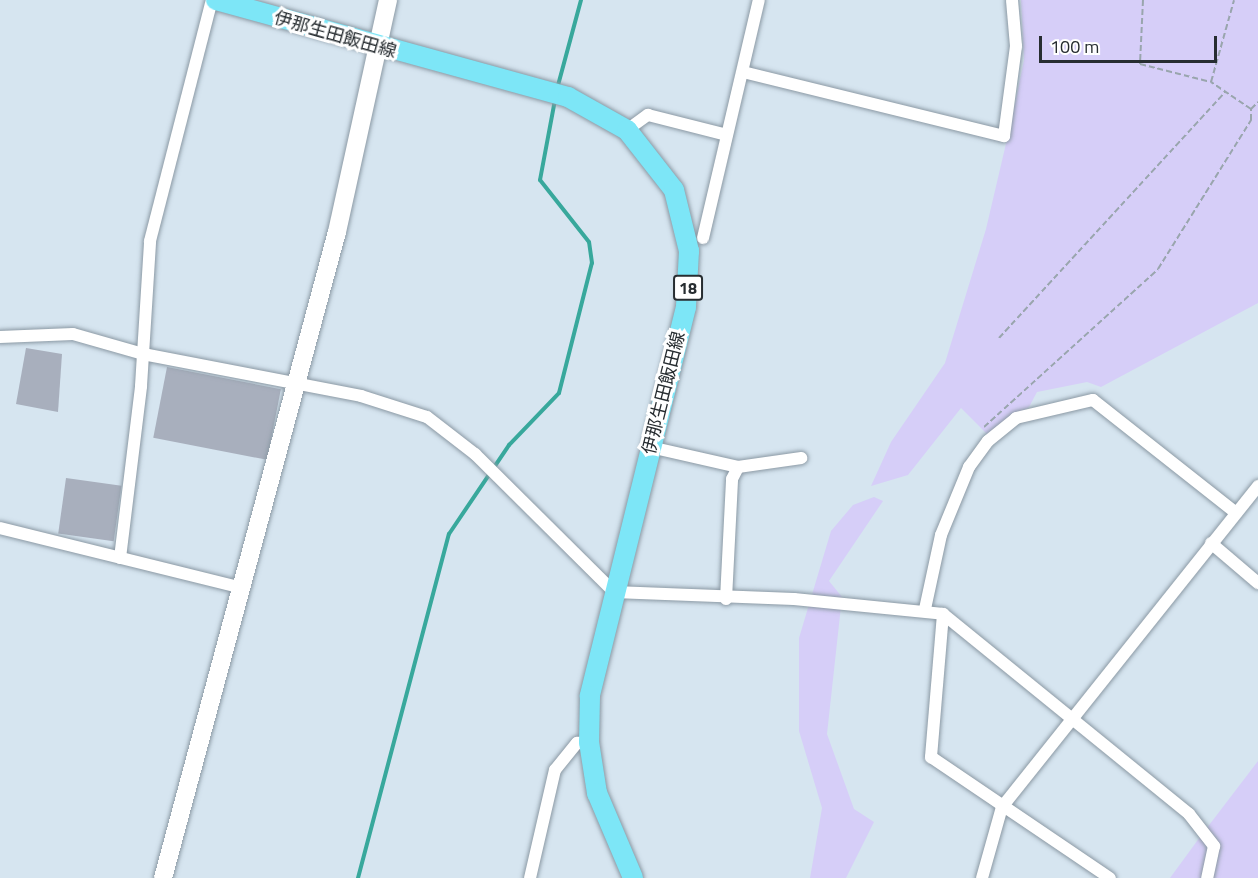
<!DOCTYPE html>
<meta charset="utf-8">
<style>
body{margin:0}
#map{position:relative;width:1258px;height:878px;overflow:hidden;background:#d6e5f0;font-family:"Titillium Web","Noto Sans JP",sans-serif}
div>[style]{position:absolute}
.green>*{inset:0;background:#d6cef8}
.stream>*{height:4px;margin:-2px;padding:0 2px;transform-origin:2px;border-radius:2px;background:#38a89c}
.building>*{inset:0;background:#a8afbd;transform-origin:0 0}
.path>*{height:2px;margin-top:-1px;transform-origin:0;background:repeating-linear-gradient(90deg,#99a5ad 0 6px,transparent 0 9px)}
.roads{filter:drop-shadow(0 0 2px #8b99a4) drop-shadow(0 0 2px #8b99a4)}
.street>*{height:12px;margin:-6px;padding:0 6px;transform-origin:6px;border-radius:6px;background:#fff}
.secondary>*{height:18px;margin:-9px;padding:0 9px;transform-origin:9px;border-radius:9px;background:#fff}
.primary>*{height:20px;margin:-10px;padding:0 10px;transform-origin:10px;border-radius:10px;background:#7de6f7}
span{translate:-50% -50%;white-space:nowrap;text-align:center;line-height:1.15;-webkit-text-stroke:6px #fff;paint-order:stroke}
.shield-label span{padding:2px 4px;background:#fff;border:2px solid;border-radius:4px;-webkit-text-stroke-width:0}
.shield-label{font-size:16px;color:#272d31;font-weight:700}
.street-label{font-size:18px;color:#272d31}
.scale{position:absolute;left:1039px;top:36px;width:178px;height:27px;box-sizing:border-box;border:3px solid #272d31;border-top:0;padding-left:8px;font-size:18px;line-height:21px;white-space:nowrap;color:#272d31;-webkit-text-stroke:4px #fff;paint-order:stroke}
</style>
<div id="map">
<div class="green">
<div style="clip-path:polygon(1021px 0,1258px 0,1258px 303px,1101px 387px,1087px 382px,1037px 392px,1029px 407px,987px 434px,961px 408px,908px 475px,871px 486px,891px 442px,945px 363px,986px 229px,1012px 118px,1024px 60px)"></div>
<div style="clip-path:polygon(874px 497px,883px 501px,829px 581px,842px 597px,827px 734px,854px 809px,874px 822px,846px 878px,810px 878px,822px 808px,799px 731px,799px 638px,831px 531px,853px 505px)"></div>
<div style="clip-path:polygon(1258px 761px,1258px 878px,1170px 878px,1200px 837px)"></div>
</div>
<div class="stream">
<div style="left:557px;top:89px;width:92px;rotate:-74.9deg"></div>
<div style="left:358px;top:878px;width:356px;rotate:-75.2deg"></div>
<div style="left:449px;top:534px;width:107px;rotate:-56deg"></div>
<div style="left:509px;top:445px;width:72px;rotate:-46.1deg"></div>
<div style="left:559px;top:393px;width:134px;rotate:-75.8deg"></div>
<div style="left:592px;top:263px;width:21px;rotate:-98deg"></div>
<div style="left:589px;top:242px;width:79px;rotate:-128.3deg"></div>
<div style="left:540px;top:180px;width:81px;rotate:-79.4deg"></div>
</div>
<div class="building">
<div style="clip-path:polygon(26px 348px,62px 354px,58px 412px,16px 404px)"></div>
<div style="left:167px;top:367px;width:116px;height:72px;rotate:11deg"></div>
<div style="left:66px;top:478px;width:56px;height:56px;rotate:8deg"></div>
</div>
<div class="path">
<div style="left:1143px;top:0;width:64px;rotate:92.7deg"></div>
<div style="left:1140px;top:64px;width:73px;rotate:14.2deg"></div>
<div style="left:1251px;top:109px;width:10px;rotate:-45deg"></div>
<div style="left:999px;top:338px;width:334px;rotate:-47.4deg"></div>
<div style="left:984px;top:427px;width:235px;rotate:-42.2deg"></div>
<div style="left:1158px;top:269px;width:176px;rotate:-58deg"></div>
<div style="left:1251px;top:120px;width:11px;rotate:-90deg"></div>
<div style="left:1251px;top:109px;width:48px;rotate:-146deg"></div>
<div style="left:1211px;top:82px;width:85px;rotate:-74.3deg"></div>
</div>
<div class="roads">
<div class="street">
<div style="left:743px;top:72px;width:269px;rotate:13.8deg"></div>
<div style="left:1004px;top:136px;width:91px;rotate:-82.4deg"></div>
<div style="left:1016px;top:46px;width:46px;rotate:-95deg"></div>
<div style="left:627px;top:130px;width:26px;rotate:-36deg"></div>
<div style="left:648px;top:115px;width:81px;rotate:14.2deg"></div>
<div style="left:703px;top:238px;width:244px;rotate:-76.8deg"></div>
<div style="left:0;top:337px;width:73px;rotate:-2.4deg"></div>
<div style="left:73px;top:334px;width:73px;rotate:15.9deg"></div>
<div style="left:143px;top:354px;width:222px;rotate:10.9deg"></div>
<div style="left:361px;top:396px;width:69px;rotate:17.7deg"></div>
<div style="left:427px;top:417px;width:61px;rotate:37.6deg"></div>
<div style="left:475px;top:454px;width:196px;rotate:44.8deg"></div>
<div style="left:614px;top:592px;width:180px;rotate:2.2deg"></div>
<div style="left:794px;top:599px;width:150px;rotate:5.7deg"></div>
<div style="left:943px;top:614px;width:317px;rotate:39.1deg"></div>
<div style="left:1189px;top:814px;width:41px;rotate:52deg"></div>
<div style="left:1214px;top:846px;width:33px;rotate:102deg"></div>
<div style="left:650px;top:447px;width:90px;rotate:12.8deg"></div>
<div style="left:738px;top:467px;width:64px;rotate:-8.1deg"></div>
<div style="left:0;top:528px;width:250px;rotate:13.9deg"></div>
<div style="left:1211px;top:543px;width:62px;rotate:40.4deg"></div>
<div style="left:120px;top:558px;width:173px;rotate:-83deg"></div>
<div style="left:141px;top:386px;width:145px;rotate:-86.4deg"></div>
<div style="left:150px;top:241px;width:249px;rotate:-75.6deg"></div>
<div style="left:726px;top:599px;width:120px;rotate:-87.1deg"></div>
<div style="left:732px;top:479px;width:13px;rotate:-63deg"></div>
<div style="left:925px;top:609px;width:76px;rotate:-77.8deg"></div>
<div style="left:941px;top:535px;width:74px;rotate:-67.6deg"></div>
<div style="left:969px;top:467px;width:32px;rotate:-54deg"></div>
<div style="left:988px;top:441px;width:36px;rotate:-39deg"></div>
<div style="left:1016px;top:418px;width:79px;rotate:-13.2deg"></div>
<div style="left:1093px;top:400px;width:182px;rotate:38.3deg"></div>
<div style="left:943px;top:614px;width:144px;rotate:94.8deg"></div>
<div style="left:931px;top:757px;width:216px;rotate:34.1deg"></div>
<div style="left:530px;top:878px;width:111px;rotate:-77deg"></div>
<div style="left:555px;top:770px;width:35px;rotate:-51deg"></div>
<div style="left:577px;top:743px;width:12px;rotate:-5deg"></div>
<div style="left:982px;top:878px;width:74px;rotate:-74.3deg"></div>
<div style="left:1002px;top:807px;width:411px;rotate:-51.4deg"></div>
</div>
<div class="secondary">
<div style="left:163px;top:878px;width:669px;rotate:-74.93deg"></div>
<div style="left:337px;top:232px;width:238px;rotate:-77.6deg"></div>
</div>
<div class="primary">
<div style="left:216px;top:0;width:365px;rotate:15.4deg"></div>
<div style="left:568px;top:97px;width:68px;rotate:29.2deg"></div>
<div style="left:627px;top:130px;width:76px;rotate:51.9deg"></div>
<div style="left:674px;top:190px;width:63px;rotate:76.2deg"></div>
<div style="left:689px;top:251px;width:56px;rotate:93.1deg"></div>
<div style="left:686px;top:307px;width:401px;rotate:103.9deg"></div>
<div style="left:590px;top:696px;width:46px;rotate:91.2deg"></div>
<div style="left:589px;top:742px;width:52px;rotate:81.1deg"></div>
<div style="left:597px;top:793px;width:92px;rotate:67deg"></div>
</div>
</div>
<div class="shield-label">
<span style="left:688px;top:288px">18</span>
</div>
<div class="street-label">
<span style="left:335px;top:35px;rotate:16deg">伊那生田飯田線</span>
<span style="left:664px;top:393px;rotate:-76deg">伊那生田飯田線</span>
</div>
<div class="scale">100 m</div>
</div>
